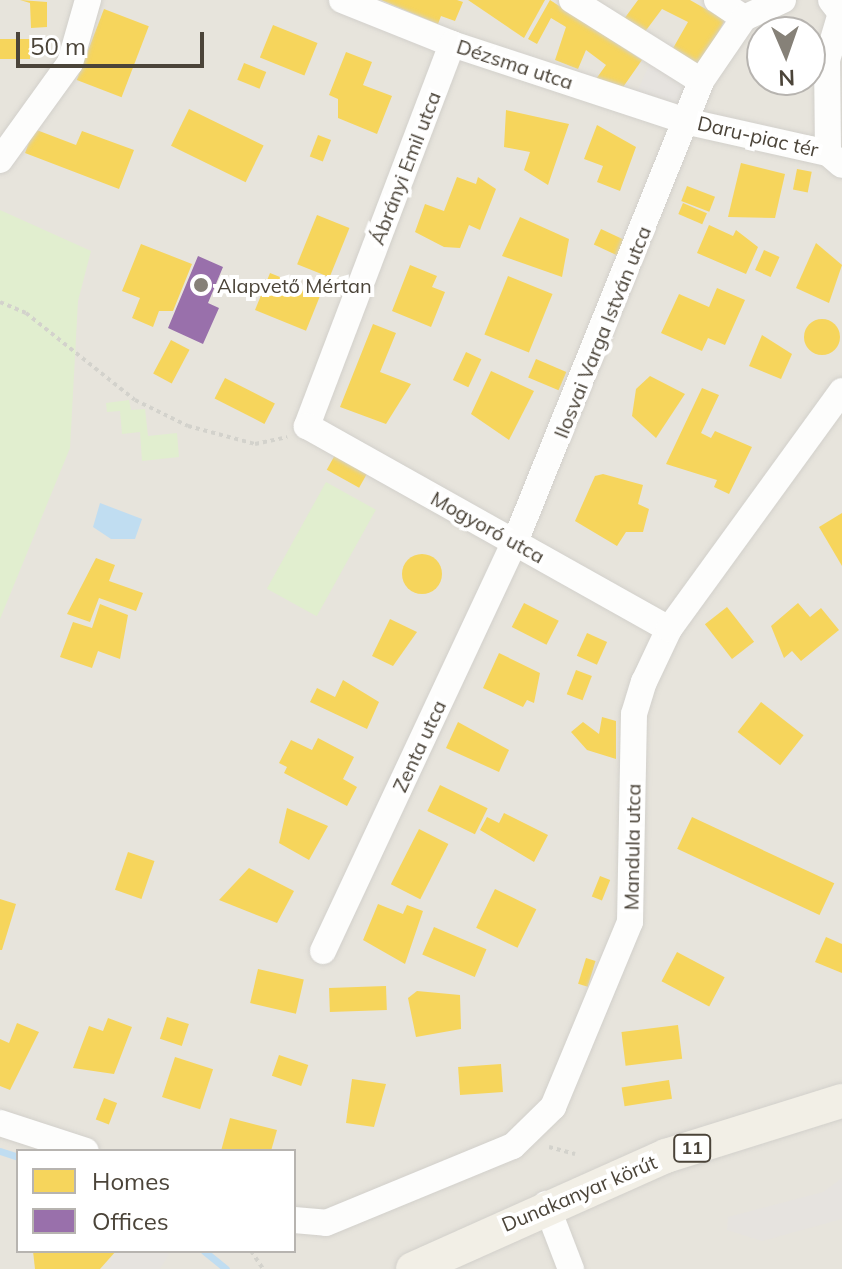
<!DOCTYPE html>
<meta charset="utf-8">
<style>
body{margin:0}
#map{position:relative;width:842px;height:1269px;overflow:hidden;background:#f4f2ee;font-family:Mulish,sans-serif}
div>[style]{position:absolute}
.residential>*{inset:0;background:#e7e4dc}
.green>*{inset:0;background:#e1eecf;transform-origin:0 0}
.parking>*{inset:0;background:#e6e3df}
.water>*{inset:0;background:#c0ddf1}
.homes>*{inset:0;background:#f6d55c;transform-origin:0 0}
.round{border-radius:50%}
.offices>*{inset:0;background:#9970ab}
.stream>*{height:7px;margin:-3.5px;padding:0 3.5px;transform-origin:3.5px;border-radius:3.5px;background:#c0ddf1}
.path>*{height:4px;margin-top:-2px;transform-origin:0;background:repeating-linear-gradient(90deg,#d3d2cc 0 4px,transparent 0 8px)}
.roads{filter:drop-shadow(0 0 2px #d2d0cb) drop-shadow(0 0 2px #d2d0cb)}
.minor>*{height:26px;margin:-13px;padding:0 13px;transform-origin:13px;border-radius:13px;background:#fdfdfc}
.major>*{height:34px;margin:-17px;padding:0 17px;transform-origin:17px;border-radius:17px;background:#f2efe6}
.dots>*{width:22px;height:22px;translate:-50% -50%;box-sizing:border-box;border:4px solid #fff;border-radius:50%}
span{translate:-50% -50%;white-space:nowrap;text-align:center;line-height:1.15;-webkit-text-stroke:8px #fff;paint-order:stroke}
.shield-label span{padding:2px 6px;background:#fff;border:2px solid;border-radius:6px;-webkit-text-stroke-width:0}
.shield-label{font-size:18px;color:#4b4439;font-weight:700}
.street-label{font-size:20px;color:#4b4439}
.poi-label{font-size:20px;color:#4b4439}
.left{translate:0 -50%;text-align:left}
.legend{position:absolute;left:16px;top:1149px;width:280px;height:104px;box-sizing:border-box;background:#fff;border:2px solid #b7b4b0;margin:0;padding:10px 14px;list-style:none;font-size:24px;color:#4b4439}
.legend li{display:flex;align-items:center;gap:16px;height:40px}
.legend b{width:40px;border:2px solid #b7b4b0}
.north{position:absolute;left:746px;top:16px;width:80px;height:80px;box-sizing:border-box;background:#fff;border:2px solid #b7b4b0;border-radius:50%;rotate:178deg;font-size:22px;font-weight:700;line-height:32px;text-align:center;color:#4b4439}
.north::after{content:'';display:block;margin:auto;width:28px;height:36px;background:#868178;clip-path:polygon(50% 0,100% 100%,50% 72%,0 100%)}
.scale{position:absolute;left:16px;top:32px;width:188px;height:36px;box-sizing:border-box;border:4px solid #4b4439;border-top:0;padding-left:10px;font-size:24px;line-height:28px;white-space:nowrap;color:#4b4439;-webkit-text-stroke:6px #fff;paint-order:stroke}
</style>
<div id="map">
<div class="residential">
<div style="clip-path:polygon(evenodd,0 0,842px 0,842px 1269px,0 1269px,0 0,762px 32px,810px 32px,810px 80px,762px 80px,762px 32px,0 0,18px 1151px,294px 1151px,294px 1251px,18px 1251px,18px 1151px)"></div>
</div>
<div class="green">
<div style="clip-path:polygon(0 210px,91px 251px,78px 301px,70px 448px,0 619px)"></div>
<div style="clip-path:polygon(129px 400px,131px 410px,145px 409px,148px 436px,177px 433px,179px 457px,142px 461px,140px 432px,122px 434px,120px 411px,107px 412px,106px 403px)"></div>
<div style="left:326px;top:482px;width:57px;height:122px;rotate:29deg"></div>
</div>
<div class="parking">
<div style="clip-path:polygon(651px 61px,697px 85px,690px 119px,633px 101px)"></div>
<div style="clip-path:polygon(842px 1178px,842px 1219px,762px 1241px,727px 1230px,728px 1217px,823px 1192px)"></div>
<div style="clip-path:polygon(116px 1251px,163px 1251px,169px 1254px,160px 1269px,107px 1269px)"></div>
</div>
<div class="water">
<div style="clip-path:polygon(100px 503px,142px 519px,135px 539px,111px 539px,93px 527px)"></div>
</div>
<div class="homes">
<div style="clip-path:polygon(20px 0,47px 2px,47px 27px,31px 28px,30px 3px)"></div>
<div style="clip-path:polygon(381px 0,457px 0,463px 2px,455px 21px,441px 16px,438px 24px)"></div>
<div style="clip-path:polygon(468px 0,545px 0,524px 38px)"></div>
<div style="clip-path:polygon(550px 0,642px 60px,621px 90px,596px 79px,606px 65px,586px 50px,578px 69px,555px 60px,566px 27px,551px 18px,537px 44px,528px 39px)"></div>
<div style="clip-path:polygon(638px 0,690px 0,725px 20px,700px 65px,672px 50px,688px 22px,662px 9px,644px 33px,624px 19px)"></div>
<div style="left:104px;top:9px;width:48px;height:76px;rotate:21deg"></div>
<div style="left:273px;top:25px;width:48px;height:35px;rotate:22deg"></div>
<div style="left:30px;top:39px;width:20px;height:30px;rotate:90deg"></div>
<div style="clip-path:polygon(346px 52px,372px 62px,363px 85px,392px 96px,377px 134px,338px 118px,338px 99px,329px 95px)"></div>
<div style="left:244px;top:63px;width:24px;height:18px;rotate:22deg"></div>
<div style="left:189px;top:109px;width:83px;height:41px;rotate:26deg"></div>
<div style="clip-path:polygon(506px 110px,569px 124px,548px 185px,524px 170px,530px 152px,504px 147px)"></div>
<div style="clip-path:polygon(597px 125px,636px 147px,620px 191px,597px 182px,603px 166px,584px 159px)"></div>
<div style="clip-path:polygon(34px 129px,76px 145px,82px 131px,134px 150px,119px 189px,25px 153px)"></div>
<div style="left:318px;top:135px;width:14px;height:23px;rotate:21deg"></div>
<div style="clip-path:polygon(741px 163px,785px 174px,775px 218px,728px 217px)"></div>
<div style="left:797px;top:169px;width:15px;height:21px;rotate:11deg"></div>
<div style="clip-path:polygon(457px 177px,476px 184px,478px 177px,496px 189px,480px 230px,469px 225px,460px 248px,444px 247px,415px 232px,425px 204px,444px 211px)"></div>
<div style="left:687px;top:186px;width:30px;height:16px;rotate:21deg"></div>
<div style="left:683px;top:203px;width:26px;height:12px;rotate:23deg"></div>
<div style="left:317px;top:215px;width:35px;height:53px;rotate:22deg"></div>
<div style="clip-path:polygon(520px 217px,569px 239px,562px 277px,502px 256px)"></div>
<div style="clip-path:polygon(709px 225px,733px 236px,736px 230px,758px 247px,746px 274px,697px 253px)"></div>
<div style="left:601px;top:229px;width:26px;height:17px;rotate:25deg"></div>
<div style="clip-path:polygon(816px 243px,842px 265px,829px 303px,796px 288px)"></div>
<div style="clip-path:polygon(141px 244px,192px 264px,173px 311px,159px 311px,153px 327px,132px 318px,140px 298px,122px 291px)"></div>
<div style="left:764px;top:250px;width:17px;height:22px;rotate:24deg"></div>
<div style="clip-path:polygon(410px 265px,437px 276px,432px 287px,445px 292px,431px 327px,392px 311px)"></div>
<div style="left:270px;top:273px;width:55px;height:40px;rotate:22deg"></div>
<div style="left:508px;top:276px;width:48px;height:63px;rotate:22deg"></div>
<div style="clip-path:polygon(717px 288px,745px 300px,725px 345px,708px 338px,702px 351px,661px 333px,679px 294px,709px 307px)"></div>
<div class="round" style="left:804px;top:319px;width:36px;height:36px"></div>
<div style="clip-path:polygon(373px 324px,396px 333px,380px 372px,411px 384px,386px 424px,340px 407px)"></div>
<div style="clip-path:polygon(762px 335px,792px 354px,781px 379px,749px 366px)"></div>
<div style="left:171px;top:340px;width:21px;height:38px;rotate:28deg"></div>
<div style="left:466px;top:352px;width:17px;height:31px;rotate:25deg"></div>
<div style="left:536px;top:359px;width:33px;height:20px;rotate:23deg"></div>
<div style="clip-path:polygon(491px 371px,534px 391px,509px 440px,471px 414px)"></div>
<div style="clip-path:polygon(650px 376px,685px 394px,656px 438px,632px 416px,636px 389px)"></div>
<div style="left:225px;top:378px;width:56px;height:23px;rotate:27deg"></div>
<div style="clip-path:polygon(702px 388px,719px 395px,701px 433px,711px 438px,715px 431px,752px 447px,729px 494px,714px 487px,717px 480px,666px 464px)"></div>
<div style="left:335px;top:455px;width:37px;height:17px;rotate:29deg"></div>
<div style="clip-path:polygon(603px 474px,643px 485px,638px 504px,649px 509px,643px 532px,626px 532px,617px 546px,575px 521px,595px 476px)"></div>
<div style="clip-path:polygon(842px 513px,842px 566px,819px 527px)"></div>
<div class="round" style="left:402px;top:554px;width:40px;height:40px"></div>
<div style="clip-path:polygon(96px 558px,115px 565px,109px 581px,143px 593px,136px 611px,99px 598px,90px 622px,67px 614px)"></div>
<div style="left:524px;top:603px;width:39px;height:27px;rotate:27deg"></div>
<div style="clip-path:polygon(798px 603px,810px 617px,821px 608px,839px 630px,801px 661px,792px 651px,784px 658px,771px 626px)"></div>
<div style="clip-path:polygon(100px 604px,128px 615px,120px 659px,98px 651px,92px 668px,60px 657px,73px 622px,92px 628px)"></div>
<div style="left:727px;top:607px;width:44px;height:28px;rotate:52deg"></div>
<div style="clip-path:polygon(390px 619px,417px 632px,393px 666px,372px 656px)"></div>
<div style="left:587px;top:633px;width:22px;height:25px;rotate:24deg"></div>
<div style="clip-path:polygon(499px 653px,540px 673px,534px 703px,527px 700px,523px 707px,483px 688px)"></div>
<div style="left:576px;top:670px;width:17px;height:26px;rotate:21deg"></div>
<div style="clip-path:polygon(343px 680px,379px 702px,367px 729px,310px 702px,317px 688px,335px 697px)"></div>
<div style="left:761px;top:702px;width:54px;height:38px;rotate:38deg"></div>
<div style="clip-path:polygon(602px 717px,616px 721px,616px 759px,587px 750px,571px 732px,583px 722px,599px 734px)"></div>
<div style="clip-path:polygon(458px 722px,509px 750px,499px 772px,446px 748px)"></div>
<div style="clip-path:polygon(318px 738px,354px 757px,343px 779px,357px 787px,347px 806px,284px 773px,287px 767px,279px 763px,291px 740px,312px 750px)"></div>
<div style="left:440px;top:785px;width:53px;height:29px;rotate:26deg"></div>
<div style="clip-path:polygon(287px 808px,328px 826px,309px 860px,279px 843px)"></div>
<div style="clip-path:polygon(504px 813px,548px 835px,534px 862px,480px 830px,487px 817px,499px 823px)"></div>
<div style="left:692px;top:817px;width:157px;height:35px;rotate:25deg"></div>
<div style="left:419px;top:829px;width:33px;height:62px;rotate:27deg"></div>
<div style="left:128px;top:852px;width:28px;height:40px;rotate:19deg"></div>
<div style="clip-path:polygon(249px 868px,294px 891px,277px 923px,219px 900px)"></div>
<div style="left:600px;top:876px;width:11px;height:22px;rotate:22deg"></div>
<div style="left:495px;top:889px;width:46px;height:43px;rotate:26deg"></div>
<div style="clip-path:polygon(0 899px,16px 904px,2px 950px,0 950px)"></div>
<div style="clip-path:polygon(378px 904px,403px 914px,407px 905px,423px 911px,405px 964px,363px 940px)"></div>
<div style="left:434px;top:927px;width:57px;height:30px;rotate:23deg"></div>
<div style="clip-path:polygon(826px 937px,842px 944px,842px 973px,815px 962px)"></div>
<div style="left:677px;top:952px;width:54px;height:33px;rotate:28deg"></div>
<div style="left:586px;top:958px;width:10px;height:27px;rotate:17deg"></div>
<div style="left:258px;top:969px;width:47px;height:35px;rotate:13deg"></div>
<div style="left:386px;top:986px;width:24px;height:57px;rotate:88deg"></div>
<div style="clip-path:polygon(417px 991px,460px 995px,461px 1029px,416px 1037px,408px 998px)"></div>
<div style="left:167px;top:1017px;width:23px;height:23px;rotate:18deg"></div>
<div style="clip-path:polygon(108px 1018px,132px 1027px,114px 1074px,73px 1068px,89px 1026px,103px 1031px)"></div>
<div style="clip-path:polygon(17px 1023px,39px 1032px,10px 1090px,0 1086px,0 1039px,9px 1043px)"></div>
<div style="left:678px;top:1025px;width:34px;height:57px;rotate:83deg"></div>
<div style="left:279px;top:1055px;width:31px;height:22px;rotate:19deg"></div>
<div style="left:175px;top:1057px;width:40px;height:42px;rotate:18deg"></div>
<div style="left:501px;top:1064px;width:28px;height:43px;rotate:86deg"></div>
<div style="clip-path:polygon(352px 1079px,386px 1084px,374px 1127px,346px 1123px)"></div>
<div style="left:669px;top:1080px;width:19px;height:48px;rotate:81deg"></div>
<div style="left:104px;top:1098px;width:14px;height:23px;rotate:21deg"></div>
<div style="clip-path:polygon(230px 1118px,277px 1130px,271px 1151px,221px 1151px)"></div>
<div style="clip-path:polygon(33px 1251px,116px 1251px,100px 1269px,35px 1269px)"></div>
</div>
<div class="offices">
<div style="clip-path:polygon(198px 256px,223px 267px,208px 303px,219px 308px,203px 344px,168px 328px)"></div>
</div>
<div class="stream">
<div style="left:0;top:1151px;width:19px;rotate:18deg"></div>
<div style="left:204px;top:1251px;width:28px;rotate:39deg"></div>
</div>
<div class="path">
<div style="left:0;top:302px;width:28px;rotate:23deg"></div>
<div style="left:26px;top:313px;width:139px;rotate:38.6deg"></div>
<div style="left:135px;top:400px;width:59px;rotate:26.1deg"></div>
<div style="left:188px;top:426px;width:69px;rotate:15deg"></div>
<div style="left:255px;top:444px;width:33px;rotate:-12deg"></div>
<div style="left:549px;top:1147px;width:27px;rotate:15deg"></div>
<div style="left:251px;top:1251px;width:22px;rotate:56deg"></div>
</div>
<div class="roads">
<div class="minor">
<div style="left:342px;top:0;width:118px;rotate:21.8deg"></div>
<div style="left:452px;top:44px;width:250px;rotate:18.2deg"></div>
<div style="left:689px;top:122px;width:142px;rotate:12.6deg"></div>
<div style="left:828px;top:153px;width:18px;rotate:41deg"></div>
<div style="left:572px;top:0;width:152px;rotate:32.1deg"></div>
<div style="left:717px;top:0;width:32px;rotate:34deg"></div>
<div style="left:452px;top:44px;width:409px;rotate:110.8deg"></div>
<div style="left:307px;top:426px;width:415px;rotate:29.3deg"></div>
<div style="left:828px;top:153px;width:93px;rotate:-90.6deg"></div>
<div style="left:827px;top:60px;width:49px;rotate:-73.4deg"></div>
<div style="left:841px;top:13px;width:16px;rotate:-128deg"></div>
<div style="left:0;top:160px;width:120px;rotate:-54.2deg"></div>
<div style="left:70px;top:63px;width:66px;rotate:-74.1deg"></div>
<div style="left:323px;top:951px;width:452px;rotate:-64.9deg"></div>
<div style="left:515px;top:542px;width:497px;rotate:-68deg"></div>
<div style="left:701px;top:81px;width:76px;rotate:-55.7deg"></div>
<div style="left:744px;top:18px;width:43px;rotate:-24.8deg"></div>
<div style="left:0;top:1123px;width:90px;rotate:18deg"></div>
<div style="left:546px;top:1204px;width:70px;rotate:69deg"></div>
<div style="left:294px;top:1220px;width:32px;rotate:5deg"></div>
<div style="left:326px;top:1223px;width:202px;rotate:-22.4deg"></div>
<div style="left:513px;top:1146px;width:56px;rotate:-44.3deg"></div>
<div style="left:553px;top:1107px;width:200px;rotate:-67.4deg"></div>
<div style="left:630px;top:922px;width:208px;rotate:-88.9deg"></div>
<div style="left:634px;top:714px;width:34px;rotate:-73deg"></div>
<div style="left:644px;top:682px;width:59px;rotate:-64.7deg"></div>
<div style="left:669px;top:629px;width:294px;rotate:-54deg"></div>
</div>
<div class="major">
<div style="left:413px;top:1269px;width:277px;rotate:-24.1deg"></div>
<div style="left:666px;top:1156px;width:184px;rotate:-17.4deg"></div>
</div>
</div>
<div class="dots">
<div style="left:201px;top:285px;background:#868178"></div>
</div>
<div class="shield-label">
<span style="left:692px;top:1148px">11</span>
</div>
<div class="street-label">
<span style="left:515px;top:64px;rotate:18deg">Dézsma utca</span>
<span style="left:758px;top:136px;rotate:13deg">Daru-piac tér</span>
<span style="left:405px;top:168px;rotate:-69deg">Ábrányi Emil utca</span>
<span style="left:602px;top:332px;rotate:-68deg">Ilosvai Varga István utca</span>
<span style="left:488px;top:527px;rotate:29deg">Mogyoró utca</span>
<span style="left:419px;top:746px;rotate:-65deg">Zenta utca</span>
<span style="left:632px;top:847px;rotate:-89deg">Mandula utca</span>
<span style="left:579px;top:1193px;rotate:-23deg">Dunakanyar körút</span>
</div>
<div class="poi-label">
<span class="left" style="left:217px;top:285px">Alapvető Mértan</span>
</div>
<ul class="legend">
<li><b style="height:22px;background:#f6d55c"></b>Homes</li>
<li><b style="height:22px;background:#9970ab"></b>Offices</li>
</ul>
<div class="north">N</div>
<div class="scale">50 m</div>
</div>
